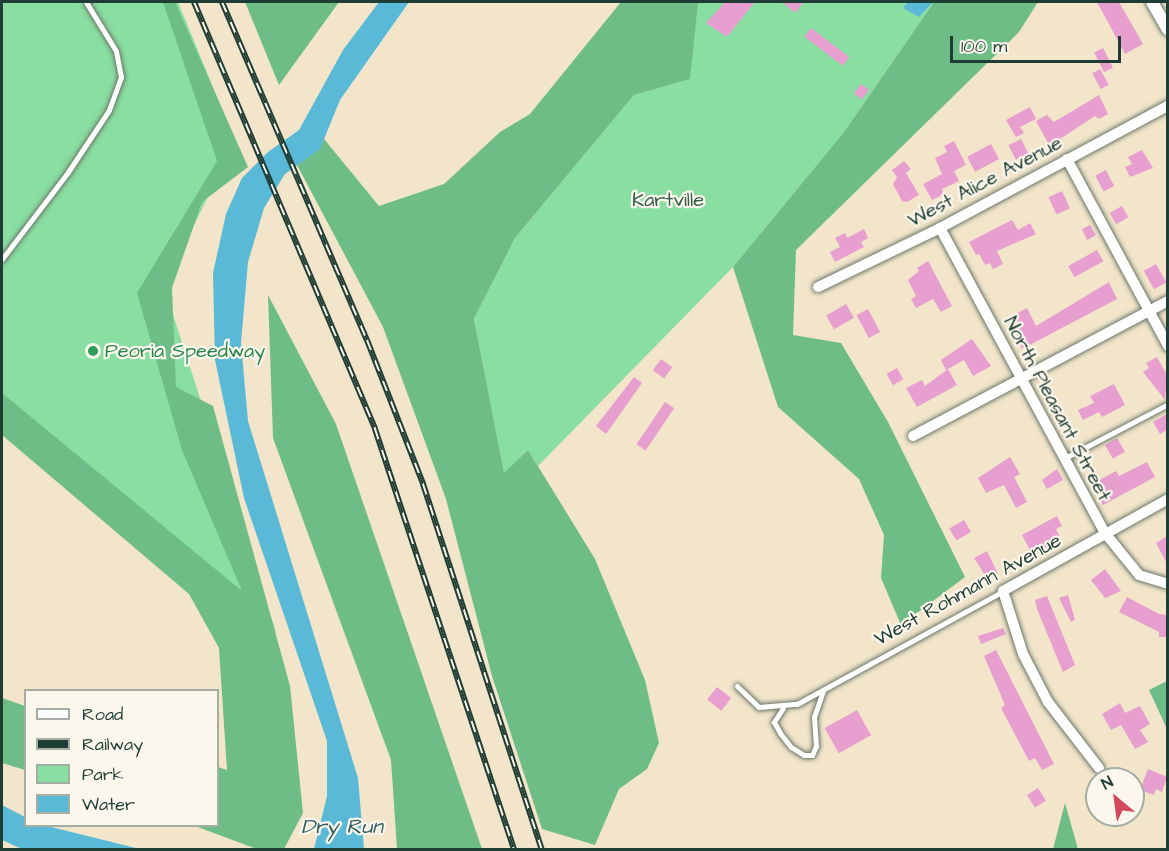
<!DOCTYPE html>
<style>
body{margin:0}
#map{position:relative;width:1169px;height:851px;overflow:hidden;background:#f2e5ca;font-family:"Architects Daughter",sans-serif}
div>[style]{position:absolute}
.green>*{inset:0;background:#89dea1}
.forest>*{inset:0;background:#6ebd87}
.water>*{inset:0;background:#59b9d7}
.building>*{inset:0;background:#e79fd0;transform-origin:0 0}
.roads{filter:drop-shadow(0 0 2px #697868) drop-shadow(0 0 2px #697868)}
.service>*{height:5px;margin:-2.5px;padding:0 2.5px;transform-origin:2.5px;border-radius:2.5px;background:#fff}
.minor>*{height:10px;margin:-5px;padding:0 5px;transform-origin:5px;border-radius:5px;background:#fff}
.tertiary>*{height:12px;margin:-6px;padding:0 6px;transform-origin:6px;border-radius:6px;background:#fff}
.rail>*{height:6px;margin-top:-3px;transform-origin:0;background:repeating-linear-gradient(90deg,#fbf7ec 0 11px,#1f3d34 0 22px);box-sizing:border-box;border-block:2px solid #1f3d34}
.dots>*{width:16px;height:16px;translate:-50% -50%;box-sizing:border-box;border:3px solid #fbf7ec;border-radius:50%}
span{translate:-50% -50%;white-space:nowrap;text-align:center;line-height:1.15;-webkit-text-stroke:4.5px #fbf7ec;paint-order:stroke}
.street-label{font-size:20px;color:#1f3d34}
.park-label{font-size:20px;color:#345d4a}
.leisure-label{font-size:20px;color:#27864d}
.left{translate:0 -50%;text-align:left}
.water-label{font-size:21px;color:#2e5c5d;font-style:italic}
.frame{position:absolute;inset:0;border:3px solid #1f3d34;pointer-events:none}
.legend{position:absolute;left:24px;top:689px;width:195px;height:138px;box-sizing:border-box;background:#fbf7ec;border:2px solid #a3ada2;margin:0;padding:8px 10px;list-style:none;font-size:18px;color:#1f3d34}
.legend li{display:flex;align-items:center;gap:12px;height:30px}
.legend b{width:30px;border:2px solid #a3ada2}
.north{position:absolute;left:1085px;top:767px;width:60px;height:60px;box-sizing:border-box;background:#fbf7ec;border:2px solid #a3ada2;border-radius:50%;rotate:331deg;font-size:16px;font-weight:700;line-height:24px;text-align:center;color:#1f3d34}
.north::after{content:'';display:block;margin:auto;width:21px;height:27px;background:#d1495b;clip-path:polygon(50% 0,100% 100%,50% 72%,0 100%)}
.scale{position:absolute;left:950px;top:36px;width:171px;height:27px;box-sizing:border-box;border:3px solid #1f3d34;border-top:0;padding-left:8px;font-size:18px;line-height:21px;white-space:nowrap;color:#1f3d34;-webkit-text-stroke:4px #fbf7ec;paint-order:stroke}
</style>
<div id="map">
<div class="green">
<div style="clip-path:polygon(2px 2px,178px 2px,235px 141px,164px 287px,276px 632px,2px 414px)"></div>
<div style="clip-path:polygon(703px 2px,934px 2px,844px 132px,733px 267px,538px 466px,528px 450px,504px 474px,474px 319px,515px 238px,634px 95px,689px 79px,698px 4px)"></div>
</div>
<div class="forest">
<div style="clip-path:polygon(163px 2px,175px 2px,248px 167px,202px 202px,172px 288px,176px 387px,213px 406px,290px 686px,303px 813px,284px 849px,257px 849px,195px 826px,218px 826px,218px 767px,227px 770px,219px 648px,189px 594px,2px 435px,2px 393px,242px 591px,182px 450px,137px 293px,217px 161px)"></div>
<div style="clip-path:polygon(245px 2px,339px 2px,279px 85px)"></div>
<div style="clip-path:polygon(621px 2px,703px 2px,698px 4px,690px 79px,634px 95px,515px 238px,474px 319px,504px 473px,528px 450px,595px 559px,645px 680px,659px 743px,647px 769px,619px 789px,595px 845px,542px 829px,492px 676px,446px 499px,383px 327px,297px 165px,319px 149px,324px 139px,379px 206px,444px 184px,500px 132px,530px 114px)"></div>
<div style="clip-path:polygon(934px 2px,1038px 2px,1019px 32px,796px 250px,793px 335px,841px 343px,888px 422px,965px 577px,901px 625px,881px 578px,884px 535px,859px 479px,778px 407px,733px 267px,844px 132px)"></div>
<div style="clip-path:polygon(268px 295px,336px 424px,482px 849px,397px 849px,391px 760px,273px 438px)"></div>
<div style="clip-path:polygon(1167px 681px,1167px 729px,1149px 690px)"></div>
<div style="clip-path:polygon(2px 698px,25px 706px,25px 770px,2px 763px)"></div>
<div style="clip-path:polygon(1065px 803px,1078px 849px,1053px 849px)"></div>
</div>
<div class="water">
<div style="clip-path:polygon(379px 2px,409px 2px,340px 100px,320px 149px,285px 174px,264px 208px,248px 262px,241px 343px,248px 421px,358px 778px,364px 849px,314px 849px,327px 796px,327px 741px,244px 498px,215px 360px,213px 273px,226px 214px,242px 178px,268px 152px,299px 130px,343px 50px)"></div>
<div style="clip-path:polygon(908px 2px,933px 2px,919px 17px,903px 8px)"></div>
<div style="clip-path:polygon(2px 805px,25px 817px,26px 826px,47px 826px,140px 849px,22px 849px,2px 840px)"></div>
</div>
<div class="building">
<div style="clip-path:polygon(725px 2px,755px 2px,727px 37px,706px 23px)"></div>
<div style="clip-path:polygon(782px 2px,804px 2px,795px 13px)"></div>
<div style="clip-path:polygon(1097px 2px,1119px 2px,1143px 44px,1125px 54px)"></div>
<div style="left:811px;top:28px;width:48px;height:11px;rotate:37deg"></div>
<div style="left:1103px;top:48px;width:22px;height:10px;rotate:63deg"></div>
<div style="left:1100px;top:69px;width:18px;height:9px;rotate:61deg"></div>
<div style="left:861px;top:84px;width:10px;height:12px;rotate:37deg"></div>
<div style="clip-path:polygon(1099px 95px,1108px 114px,1099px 119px,1095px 116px,1060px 139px,1048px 143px,1036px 121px,1047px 115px,1054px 122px)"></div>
<div style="clip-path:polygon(1030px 107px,1036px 119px,1020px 127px,1024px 133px,1016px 137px,1006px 120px)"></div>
<div style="left:1021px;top:139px;width:16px;height:14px;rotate:63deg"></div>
<div style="clip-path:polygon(954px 141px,966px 165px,954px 171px,959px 181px,942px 189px,944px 194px,932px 200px,923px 184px,942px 174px,935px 158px,947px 152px,944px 146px)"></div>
<div style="left:991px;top:144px;width:17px;height:27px;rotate:62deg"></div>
<div style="clip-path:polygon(1142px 150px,1153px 168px,1130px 177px,1125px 167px,1132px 164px,1128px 157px)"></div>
<div style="clip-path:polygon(904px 161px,911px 169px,906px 173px,919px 195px,907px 202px,902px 201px,893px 184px,897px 177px,892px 170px)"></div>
<div style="left:1106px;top:170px;width:18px;height:12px;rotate:63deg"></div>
<div style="left:1062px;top:191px;width:19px;height:15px;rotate:65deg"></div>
<div style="left:1122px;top:206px;width:13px;height:14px;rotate:61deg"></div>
<div style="clip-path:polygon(1012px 220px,1018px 230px,1030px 223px,1036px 234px,997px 251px,1003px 264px,993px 269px,990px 263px,985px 265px,979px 254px,976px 255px,969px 242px)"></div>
<div style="clip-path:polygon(1090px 225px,1096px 235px,1087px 240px,1082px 229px)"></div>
<div style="clip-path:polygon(864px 229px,868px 238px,861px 242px,864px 247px,835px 262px,830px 252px,840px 247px,835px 238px,845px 233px,847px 238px)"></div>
<div style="left:1097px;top:250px;width:13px;height:33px;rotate:61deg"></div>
<div style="clip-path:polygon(928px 261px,952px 306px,941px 312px,933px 299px,916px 308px,911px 299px,916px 296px,908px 280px,919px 271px,917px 268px)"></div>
<div style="left:1156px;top:264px;width:21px;height:14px;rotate:61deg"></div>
<div style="clip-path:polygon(1109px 282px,1117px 299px,1022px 349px,1010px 317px,1027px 308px,1036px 326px)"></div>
<div style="left:846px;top:304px;width:16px;height:23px;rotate:60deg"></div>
<div style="left:868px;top:309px;width:26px;height:13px;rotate:62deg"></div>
<div style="clip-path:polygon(972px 339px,991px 366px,973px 376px,964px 360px,946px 370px,941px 360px)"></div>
<div style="clip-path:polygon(1157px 357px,1167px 375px,1165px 400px,1143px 372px,1149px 368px,1146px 363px)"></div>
<div style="left:661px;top:359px;width:14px;height:14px;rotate:36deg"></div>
<div style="left:897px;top:368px;width:13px;height:12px;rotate:61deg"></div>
<div style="clip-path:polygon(948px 369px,957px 385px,917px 407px,906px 388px,922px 380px,925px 386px)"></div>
<div style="clip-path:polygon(634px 377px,642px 383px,606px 434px,596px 426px)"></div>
<div style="clip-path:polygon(1114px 384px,1125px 405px,1102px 417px,1099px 412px,1083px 420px,1078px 410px,1094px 403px,1090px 396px)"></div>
<div style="left:665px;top:402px;width:11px;height:51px;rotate:34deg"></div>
<div style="clip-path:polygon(1167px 414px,1167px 430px,1160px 434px,1153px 422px)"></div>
<div style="left:1117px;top:438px;width:16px;height:14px;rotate:60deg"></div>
<div style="clip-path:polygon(1010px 457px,1020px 474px,1014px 477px,1027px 502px,1016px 508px,1004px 485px,986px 493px,978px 478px)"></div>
<div style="clip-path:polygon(1147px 462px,1155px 477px,1103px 505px,1092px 484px,1116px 471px,1119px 476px)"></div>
<div style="clip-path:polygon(1057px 469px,1063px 480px,1047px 489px,1042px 480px)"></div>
<div style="clip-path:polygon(1057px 516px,1062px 526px,1056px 529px,1060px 538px,1033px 556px,1022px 535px)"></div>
<div style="left:964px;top:520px;width:14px;height:17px;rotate:60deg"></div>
<div style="clip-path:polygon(1167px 536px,1167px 564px,1156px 543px)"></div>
<div style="clip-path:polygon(987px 551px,998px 574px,988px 580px,974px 558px)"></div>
<div style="clip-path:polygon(1105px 569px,1121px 591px,1105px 598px,1091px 580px)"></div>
<div style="clip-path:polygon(1068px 595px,1075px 620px,1071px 622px,1059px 598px)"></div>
<div style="clip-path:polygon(1047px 596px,1075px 665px,1063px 672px,1037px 609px,1035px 600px)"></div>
<div style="clip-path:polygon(1127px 597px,1159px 614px,1167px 615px,1167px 637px,1159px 637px,1159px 632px,1119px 612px)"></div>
<div style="clip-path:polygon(1003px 628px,1006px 634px,981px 644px,978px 636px)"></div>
<div style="clip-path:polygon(996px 650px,1054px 764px,1042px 770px,1035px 758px,1029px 761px,1001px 708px,1005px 705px,984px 656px)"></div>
<div style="left:717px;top:687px;width:18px;height:16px;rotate:38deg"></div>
<div style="clip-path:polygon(1120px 703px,1125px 713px,1140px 706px,1150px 724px,1140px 730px,1148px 742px,1135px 749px,1121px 725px,1111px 730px,1102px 714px)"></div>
<div style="left:857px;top:710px;width:29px;height:37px;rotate:61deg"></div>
<div style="clip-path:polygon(1148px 769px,1167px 777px,1162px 792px,1156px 789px,1154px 795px,1140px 790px)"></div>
<div style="left:1038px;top:788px;width:15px;height:13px;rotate:58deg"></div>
</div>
<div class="roads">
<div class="service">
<div style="left:2px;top:259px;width:109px;rotate:-52.8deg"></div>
<div style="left:68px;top:172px;width:74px;rotate:-56.5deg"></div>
<div style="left:109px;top:110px;width:35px;rotate:-70deg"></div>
<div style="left:121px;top:77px;width:26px;rotate:-101deg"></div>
<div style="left:116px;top:51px;width:57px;rotate:-121.5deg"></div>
<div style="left:1063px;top:459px;width:119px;rotate:-27.6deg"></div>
<div style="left:737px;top:686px;width:30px;rotate:44deg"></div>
<div style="left:759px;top:707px;width:38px;rotate:-5deg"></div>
<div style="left:797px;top:704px;width:235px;rotate:-28.7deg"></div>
<div style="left:783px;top:708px;width:17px;rotate:123deg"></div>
<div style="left:774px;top:722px;width:13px;rotate:61deg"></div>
<div style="left:780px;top:733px;width:18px;rotate:52deg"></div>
<div style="left:791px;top:747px;width:15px;rotate:32deg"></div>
<div style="left:804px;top:755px;width:8px"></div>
<div style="left:812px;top:755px;width:10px;rotate:-66deg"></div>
<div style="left:816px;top:746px;width:29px;rotate:-94deg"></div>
<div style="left:814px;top:717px;width:28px;rotate:-71deg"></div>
</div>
<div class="minor">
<div style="left:1067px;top:159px;width:213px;rotate:61.6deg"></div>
<div style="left:940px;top:228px;width:347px;rotate:61.6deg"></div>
<div style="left:1105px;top:533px;width:54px;rotate:51deg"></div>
<div style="left:1139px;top:575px;width:30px;rotate:17deg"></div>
<div style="left:818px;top:287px;width:136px;rotate:-25.8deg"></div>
<div style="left:940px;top:228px;width:259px;rotate:-28.2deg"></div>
<div style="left:913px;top:436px;width:289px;rotate:-27.9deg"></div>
<div style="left:1099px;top:768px;width:83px;rotate:-127.7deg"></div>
<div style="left:1048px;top:702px;width:54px;rotate:-117.5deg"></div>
<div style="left:1023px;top:654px;width:66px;rotate:-107.6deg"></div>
<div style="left:1003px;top:591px;width:189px;rotate:-29.1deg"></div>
</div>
<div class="tertiary">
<div style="left:1152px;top:2px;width:32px;rotate:60deg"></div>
</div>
</div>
<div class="rail">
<div style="left:194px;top:2px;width:464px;rotate:67deg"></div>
<div style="left:375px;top:429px;width:443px;rotate:71.7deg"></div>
<div style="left:222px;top:2px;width:368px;rotate:66.8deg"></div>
<div style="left:367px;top:340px;width:155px;rotate:68.7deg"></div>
<div style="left:423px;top:484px;width:385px;rotate:72deg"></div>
</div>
<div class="dots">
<div style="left:93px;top:351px;background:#2e9e5b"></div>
</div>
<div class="street-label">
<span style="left:985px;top:182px;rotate:-28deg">West Alice Avenue</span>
<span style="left:1057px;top:409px;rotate:62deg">North Pleasant Street</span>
<span style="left:968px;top:590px;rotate:-29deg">West Rohmann Avenue</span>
</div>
<div class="park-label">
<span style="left:668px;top:200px">Kartville</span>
</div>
<div class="leisure-label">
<span class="left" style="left:105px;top:351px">Peoria Speedway</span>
</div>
<div class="water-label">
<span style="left:342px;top:827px">Dry Run</span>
</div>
<div class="frame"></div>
<ul class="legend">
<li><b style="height:8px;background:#fff"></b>Road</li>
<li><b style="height:8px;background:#1f3d34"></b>Railway</li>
<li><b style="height:16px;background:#89dea1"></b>Park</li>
<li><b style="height:16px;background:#59b9d7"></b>Water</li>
</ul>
<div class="north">N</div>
<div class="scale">100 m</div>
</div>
